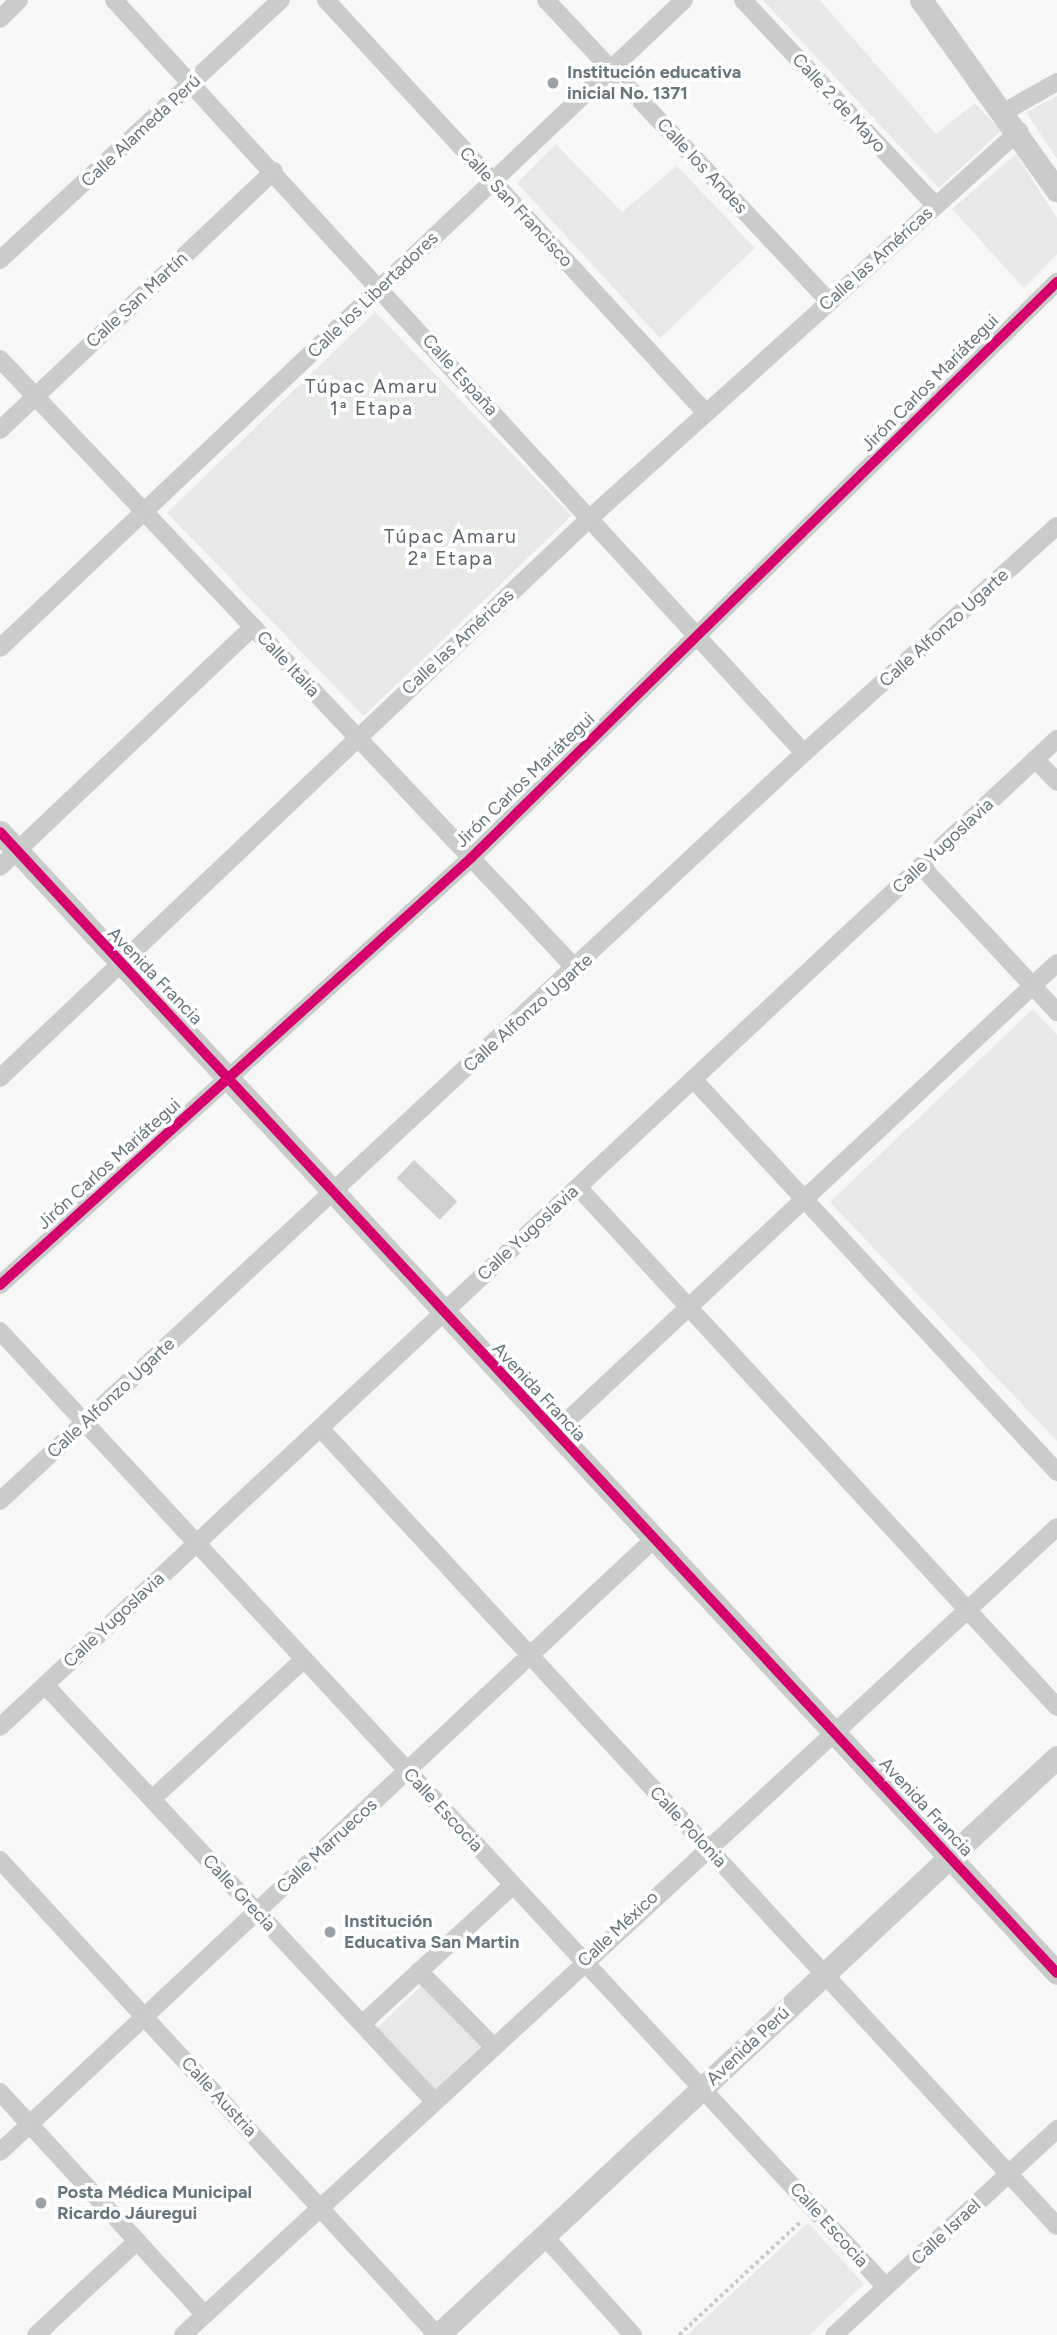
<!DOCTYPE html>
<meta charset="utf-8">
<style>
body{margin:0}
#map{position:relative;width:1057px;height:2335px;overflow:hidden;background:#f7f7f7;font-family:Figtree,sans-serif}
div>[style]{position:absolute}
.built>*{inset:0;background:#e7e9e9}
.green>*{inset:0;background:#e6e9e5;transform-origin:0 0}
.building>*{inset:0;background:#cecfd0;transform-origin:0 0}
.path>*{height:3.5px;margin-top:-1.75px;transform-origin:0;background:repeating-linear-gradient(90deg,#c8c9ca 0 3.5px,transparent 0 7px)}
.minor>*{height:18px;margin:-9px;padding:0 9px;transform-origin:9px;border-radius:9px;background:#cacccc}
.tertiary>*{height:23px;margin:-11.5px;padding:0 11.5px;transform-origin:11.5px;border-radius:11.5px;background:#cacccc}
.cycleway>*{height:10px;margin:-5px;padding:0 5px;transform-origin:5px;border-radius:5px;background:#d6006c}
.dots>*{width:19px;height:19px;translate:-50% -50%;box-sizing:border-box;border:4px solid #fff;border-radius:50%}
span{translate:-50% -50%;white-space:nowrap;text-align:center;line-height:1.15;-webkit-text-stroke:7px #fff;paint-order:stroke}
.poi-label{font-size:18px;color:#66757e;font-weight:700}
.left{translate:0 -50%;text-align:left}
.street-label{font-size:18px;color:#66757e}
.neighbourhood-label{font-size:19px;color:#58636a;letter-spacing:2px}
</style>
<div id="map">
<div class="built">
<div style="clip-path:polygon(1033px 1009px,1057px 1035px,1057px 1441px,830px 1202px)"></div>
</div>
<div class="green">
<div style="clip-path:polygon(763px 0,820px 0,936px 134px,975px 103px,1001px 131px,939px 188px)"></div>
<div style="clip-path:polygon(1057px 96px,1057px 159px,1026px 112px)"></div>
<div style="clip-path:polygon(556px 144px,622px 212px,677px 166px,755px 248px,660px 338px,517px 183px)"></div>
<div style="clip-path:polygon(1016px 154px,1057px 218px,1057px 254px,1024px 288px,952px 209px)"></div>
<div style="left:375px;top:312px;width:283px;height:289px;rotate:46deg"></div>
<div style="left:941px;top:1144px;width:62px;height:100px;rotate:44deg"></div>
<div style="left:425px;top:1982px;width:85px;height:67px;rotate:46deg"></div>
<div style="clip-path:polygon(808px 2223px,864px 2284px,809px 2335px,687px 2335px)"></div>
</div>
<div class="building">
<div style="left:414px;top:1160px;width:60px;height:25px;rotate:44deg"></div>
</div>
<div class="path">
<div style="left:679px;top:2335px;width:166px;rotate:-43deg"></div>
</div>
<div class="minor">
<div style="left:114px;top:0;width:1021px;rotate:47.5deg"></div>
<div style="left:326px;top:0;width:561px;rotate:47.38deg"></div>
<div style="left:546px;top:0;width:413px;rotate:46.8deg"></div>
<div style="left:743px;top:0;width:281px;rotate:46.9deg"></div>
<div style="left:0;top:19px;width:27px;rotate:-45deg"></div>
<div style="left:1004px;top:112px;width:61px;rotate:-29.5deg"></div>
<div style="left:0;top:260px;width:383px;rotate:-42.8deg"></div>
<div style="left:0;top:359px;width:840px;rotate:46.64deg"></div>
<div style="left:0;top:430px;width:377px;rotate:-43.4deg"></div>
<div style="left:0;top:648px;width:942px;rotate:-43.45deg"></div>
<div style="left:1035px;top:759px;width:32px;rotate:46deg"></div>
<div style="left:921px;top:866px;width:200px;rotate:47deg"></div>
<div style="left:0;top:867px;width:349px;rotate:-43.5deg"></div>
<div style="left:0;top:1078px;width:813px;rotate:-43.51deg"></div>
<div style="left:590px;top:518px;width:578px;rotate:-42.05deg"></div>
<div style="left:693px;top:1079px;width:536px;rotate:47.19deg"></div>
<div style="left:578px;top:1187px;width:707px;rotate:47.35deg"></div>
<div style="left:0;top:1285px;width:636px;rotate:-42.19deg"></div>
<div style="left:471px;top:858px;width:822px;rotate:-44.51deg"></div>
<div style="left:0;top:1331px;width:1303px;rotate:47.18deg"></div>
<div style="left:320px;top:1428px;width:1086px;rotate:47.28deg"></div>
<div style="left:554px;top:1433px;width:688px;rotate:-43.06deg"></div>
<div style="left:0;top:1501px;width:1098px;rotate:-42.93deg"></div>
<div style="left:804px;top:753px;width:340px;rotate:-41.9deg"></div>
<div style="left:45px;top:1685px;width:568px;rotate:46.93deg"></div>
<div style="left:0;top:1727px;width:1447px;rotate:-43.07deg"></div>
<div style="left:152px;top:1799px;width:205px;rotate:-42.6deg"></div>
<div style="left:0;top:1860px;width:645px;rotate:47.39deg"></div>
<div style="left:419px;top:1971px;width:104px;rotate:45.4deg"></div>
<div style="left:362px;top:2024px;width:205px;rotate:-42.6deg"></div>
<div style="left:0;top:2092px;width:303px;rotate:47.4deg"></div>
<div style="left:0;top:2152px;width:895px;rotate:-43.14deg"></div>
<div style="left:545px;top:2237px;width:132px;rotate:48.1deg"></div>
<div style="left:36px;top:2335px;width:138px;rotate:-42.9deg"></div>
<div style="left:183px;top:2335px;width:1190px;rotate:-42.75deg"></div>
<div style="left:834px;top:2335px;width:304px;rotate:-42.7deg"></div>
</div>
<div class="tertiary">
<div style="left:921px;top:0;width:234px;rotate:54.5deg"></div>
<div style="left:0;top:832px;width:1555px;rotate:47.19deg"></div>
<div style="left:438px;top:2335px;width:847px;rotate:-43.04deg"></div>
</div>
<div class="cycleway">
<div style="left:0;top:832px;width:1555px;rotate:47.19deg"></div>
<div style="left:0;top:1285px;width:636px;rotate:-42.19deg"></div>
<div style="left:471px;top:858px;width:822px;rotate:-44.51deg"></div>
</div>
<div class="dots">
<div style="left:553px;top:83px;background:#99a2a8"></div>
<div style="left:330px;top:1932px;background:#99a2a8"></div>
<div style="left:41px;top:2203px;background:#99a2a8"></div>
</div>
<div class="poi-label">
<span class="left" style="left:567px;top:83px">Institución educativa<br>inicial No. 1371</span>
<span class="left" style="left:344px;top:1932px">Institución<br>Educativa San Martin</span>
<span class="left" style="left:57px;top:2203px">Posta Médica Municipal<br>Ricardo Jáuregui</span>
</div>
<div class="street-label">
<span style="left:839px;top:103px;rotate:47deg">Calle 2 de Mayo</span>
<span style="left:141px;top:131px;rotate:-43deg">Calle Alameda Perú</span>
<span style="left:702px;top:166px;rotate:47deg">Calle los Andes</span>
<span style="left:516px;top:207px;rotate:47deg">Calle San Francisco</span>
<span style="left:876px;top:259px;rotate:-42deg">Calle las Américas</span>
<span style="left:373px;top:295px;rotate:-44deg">Calle los Libertadores</span>
<span style="left:137px;top:300px;rotate:-43deg">Calle San Martín</span>
<span style="left:460px;top:375px;rotate:48deg">Calle España</span>
<span style="left:930px;top:383px;rotate:-45deg">Jirón Carlos Mariátegui</span>
<span style="left:944px;top:628px;rotate:-42deg">Calle Alfonzo Ugarte</span>
<span style="left:458px;top:642px;rotate:-43deg">Calle las Américas</span>
<span style="left:288px;top:664px;rotate:47deg">Calle Italia</span>
<span style="left:525px;top:780px;rotate:-44deg">Jirón Carlos Mariátegui</span>
<span style="left:943px;top:846px;rotate:-43deg">Calle Yugoslavia</span>
<span style="left:155px;top:976px;rotate:46deg">Avenida Francia</span>
<span style="left:528px;top:1013px;rotate:-42deg">Calle Alfonzo Ugarte</span>
<span style="left:109px;top:1164px;rotate:-42deg">Jirón Carlos Mariátegui</span>
<span style="left:528px;top:1233px;rotate:-43deg">Calle Yugoslavia</span>
<span style="left:539px;top:1392px;rotate:47deg">Avenida Francia</span>
<span style="left:111px;top:1398px;rotate:-43deg">Calle Alfonzo Ugarte</span>
<span style="left:114px;top:1620px;rotate:-43deg">Calle Yugoslavia</span>
<span style="left:926px;top:1807px;rotate:47deg">Avenida Francia</span>
<span style="left:443px;top:1810px;rotate:47deg">Calle Escocia</span>
<span style="left:688px;top:1827px;rotate:47deg">Calle Polonia</span>
<span style="left:327px;top:1846px;rotate:-43deg">Calle Marruecos</span>
<span style="left:239px;top:1893px;rotate:47deg">Calle Grecia</span>
<span style="left:618px;top:1929px;rotate:-43deg">Calle México</span>
<span style="left:748px;top:2046px;rotate:-43deg">Avenida Perú</span>
<span style="left:219px;top:2097px;rotate:47deg">Calle Austria</span>
<span style="left:829px;top:2225px;rotate:48deg">Calle Escocia</span>
<span style="left:946px;top:2232px;rotate:-43deg">Calle Israel</span>
</div>
<div class="neighbourhood-label">
<span style="left:372px;top:398px">Túpac Amaru<br>1ª Etapa</span>
<span style="left:451px;top:548px">Túpac Amaru<br>2ª Etapa</span>
</div>
</div>
